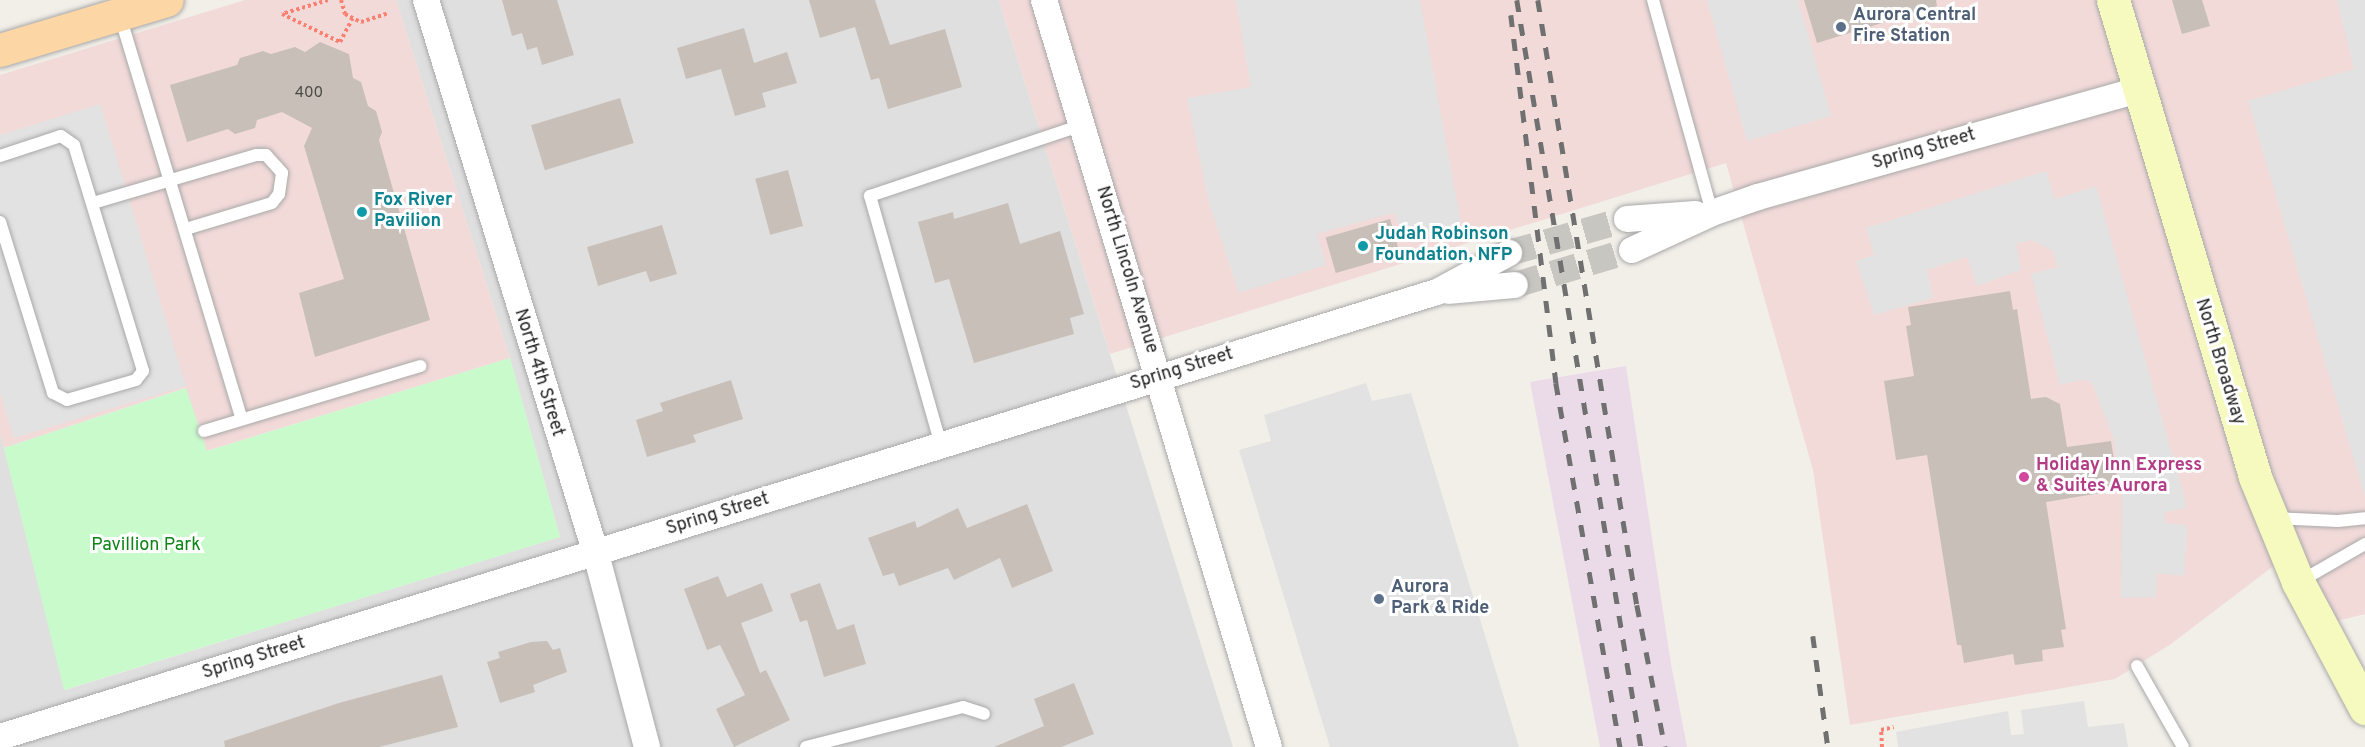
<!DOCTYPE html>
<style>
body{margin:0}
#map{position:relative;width:2365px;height:747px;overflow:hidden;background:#f2efe9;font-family:Overpass,sans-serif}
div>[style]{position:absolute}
.residential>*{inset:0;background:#e0dfdf}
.commercial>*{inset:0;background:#f2dad9}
.industrial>*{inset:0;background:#ebdbe8}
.park>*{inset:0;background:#c8facc}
.parking>*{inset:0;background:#e2e2e2}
.building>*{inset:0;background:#c7bfb8;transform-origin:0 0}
.street-tunnel>*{height:26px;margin-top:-13px;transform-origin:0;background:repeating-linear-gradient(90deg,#c8c6c1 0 26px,transparent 0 39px)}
.path>*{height:4px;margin-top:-2px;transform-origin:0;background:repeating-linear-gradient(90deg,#fa8072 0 3px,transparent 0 6px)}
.roads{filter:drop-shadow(0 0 2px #a9a9a9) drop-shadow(0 0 2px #a9a9a9)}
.lane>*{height:12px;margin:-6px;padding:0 6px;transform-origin:6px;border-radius:6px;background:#fff}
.street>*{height:26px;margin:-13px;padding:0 13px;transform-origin:13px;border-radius:13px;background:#fff}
.secondary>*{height:33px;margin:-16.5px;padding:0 16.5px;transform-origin:16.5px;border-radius:16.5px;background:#f7fabf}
.primary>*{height:33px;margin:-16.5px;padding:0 16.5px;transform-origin:16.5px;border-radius:16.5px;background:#fcd6a4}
.rail>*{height:4.5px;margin-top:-2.25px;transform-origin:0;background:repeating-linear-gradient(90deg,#707070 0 12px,transparent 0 24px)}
.dots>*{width:16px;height:16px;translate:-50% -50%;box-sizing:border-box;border:3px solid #fff;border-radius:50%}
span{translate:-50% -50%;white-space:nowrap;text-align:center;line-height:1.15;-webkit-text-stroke:6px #fff;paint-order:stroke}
.number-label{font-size:15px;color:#4b4948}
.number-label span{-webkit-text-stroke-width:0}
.service-label{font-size:18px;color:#4e5e75;font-weight:700}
.left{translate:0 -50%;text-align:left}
.street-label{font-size:18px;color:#222}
.culture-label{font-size:18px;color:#0d838f;font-weight:700}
.hotel-label{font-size:18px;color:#b23c85;font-weight:700}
.park-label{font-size:18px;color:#0c8416}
</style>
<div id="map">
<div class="residential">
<div style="clip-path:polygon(396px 0,999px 0,1233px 747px,0 747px,0 432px,65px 690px,560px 537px,510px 358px)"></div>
</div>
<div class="commercial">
<div style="clip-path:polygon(245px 0,396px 0,510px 358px,206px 451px,185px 388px,4px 448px,0 432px,0 75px)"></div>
<div style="clip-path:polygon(999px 0,2365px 0,2365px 614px,2325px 624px,2288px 555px,2171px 644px,2115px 679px,1850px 725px,1813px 470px,1726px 163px,1110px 354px)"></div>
</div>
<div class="industrial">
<div style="clip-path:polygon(1626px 366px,1671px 664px,1687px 747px,1600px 747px,1530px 382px)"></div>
</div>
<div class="park">
<div style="clip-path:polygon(510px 358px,560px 537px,64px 690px,4px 448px,186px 388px,207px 451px)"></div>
</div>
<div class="parking">
<div style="clip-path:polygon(1236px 0,1420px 0,1462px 229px,1405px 239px,1394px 213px,1317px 234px,1326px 265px,1239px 293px,1209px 203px,1187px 98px,1251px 87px)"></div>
<div style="clip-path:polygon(1707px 0,1798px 0,1831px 116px,1747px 141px)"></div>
<div style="clip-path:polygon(2337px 0,2365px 0,2365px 497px,2248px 101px,2354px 69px)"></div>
<div style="clip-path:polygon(100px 104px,186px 386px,14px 438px,0 393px,0 135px)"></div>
<div style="clip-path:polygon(2046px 171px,2055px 199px,2096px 186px,2187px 507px,2164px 513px,2165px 523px,2187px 525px,2184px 576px,2157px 573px,2156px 597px,2121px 598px,2122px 498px,2114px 440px,2092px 383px,2083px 379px,2060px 385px,2031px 274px,2058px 267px,2052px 250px,2031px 240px,2016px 244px,2021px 270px,1977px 286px,1967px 257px,1927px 270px,1933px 298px,1874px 315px,1856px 261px,1874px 255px,1866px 228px)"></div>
<div style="clip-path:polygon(1366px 383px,1372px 401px,1411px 393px,1519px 747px,1330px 747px,1239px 450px,1271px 441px,1264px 415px)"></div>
<div style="clip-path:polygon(2084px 701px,2088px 727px,2124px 723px,2128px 747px,1898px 747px,1896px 732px,2008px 711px,2011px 735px,2024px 734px,2021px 710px)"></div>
</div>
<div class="building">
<div style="clip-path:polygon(502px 0,557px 0,574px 55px,542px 65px,537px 47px,527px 50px,522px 33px,512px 36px)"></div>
<div style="clip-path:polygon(809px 0,875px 0,890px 45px,945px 29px,962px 87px,888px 109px,879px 78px,871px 80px,855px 27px,820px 38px)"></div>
<div style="clip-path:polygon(1804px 0,1936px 0,1937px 6px,1817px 43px)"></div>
<div style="clip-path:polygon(2172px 0,2202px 0,2210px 26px,2182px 34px)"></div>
<div style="clip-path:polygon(744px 28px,754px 63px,787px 52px,797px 83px,762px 93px,766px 107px,735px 116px,721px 69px,686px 79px,677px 48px)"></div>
<div style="clip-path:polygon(320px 42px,349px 54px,353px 78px,361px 82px,368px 106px,376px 111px,382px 132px,379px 140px,430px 320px,315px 357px,299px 293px,344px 279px,304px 146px,312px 128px,282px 112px,257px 120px,255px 128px,235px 134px,228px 129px,187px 142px,170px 85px,237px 65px,240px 58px,263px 51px,271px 54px,295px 47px,305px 52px)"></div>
<div style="left:620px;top:98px;width:47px;height:93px;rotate:73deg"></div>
<div style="left:788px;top:170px;width:58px;height:34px;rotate:75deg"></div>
<div style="clip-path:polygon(1008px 203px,1020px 244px,1060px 231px,1084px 314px,1070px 318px,1074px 334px,974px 363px,949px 279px,935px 283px,918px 222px,953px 212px,954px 219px)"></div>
<div style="left:1390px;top:219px;width:37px;height:67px;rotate:74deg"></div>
<div style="clip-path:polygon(662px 225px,677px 274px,650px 282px,646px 271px,598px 286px,587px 247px)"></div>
<div style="clip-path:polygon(2010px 291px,2013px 310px,2017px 309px,2031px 399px,2046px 397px,2060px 404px,2067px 447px,2111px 441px,2119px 490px,2046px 502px,2066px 629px,2061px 630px,2064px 647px,2042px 650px,2043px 661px,2015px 665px,2013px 654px,1964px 663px,1961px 645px,1957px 645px,1927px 455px,1896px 460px,1884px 381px,1914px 376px,1906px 326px,1911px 325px,1908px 307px)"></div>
<div style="clip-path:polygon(731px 380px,743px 419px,693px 435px,696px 442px,647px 457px,636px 420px,663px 411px,660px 403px)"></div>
<div style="clip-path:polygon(1027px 504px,1053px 571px,1012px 588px,1000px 558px,954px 580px,948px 568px,899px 586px,894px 573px,883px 576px,868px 538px,915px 521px,917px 528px,958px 508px,967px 528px)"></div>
<div style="clip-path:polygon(718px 576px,727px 597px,762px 583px,773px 611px,741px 623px,760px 673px,766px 670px,790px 720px,734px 747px,716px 709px,745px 695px,720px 645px,707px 650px,684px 589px)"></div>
<div style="clip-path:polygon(820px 583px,837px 630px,854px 624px,866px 664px,824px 677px,807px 620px,800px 622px,790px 594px)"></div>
<div style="clip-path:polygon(547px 641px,553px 650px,560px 648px,567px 672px,533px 685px,535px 692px,500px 703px,487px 662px,500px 658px,498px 652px,531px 642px)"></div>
<div style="clip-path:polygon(442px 675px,458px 727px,379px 747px,225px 747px,224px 741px,339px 703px)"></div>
<div style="clip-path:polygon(1074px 683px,1094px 734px,1061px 747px,994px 747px,1044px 726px,1034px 699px)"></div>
</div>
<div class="street-tunnel">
<div style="left:1509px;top:253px;width:123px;rotate:-16.1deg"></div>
<div style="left:1515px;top:285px;width:122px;rotate:-16.7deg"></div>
</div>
<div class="path">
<div style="left:328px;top:0;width:48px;rotate:163.1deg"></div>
<div style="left:282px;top:14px;width:64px;rotate:25.8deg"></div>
<div style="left:340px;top:42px;width:27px;rotate:-62deg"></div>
<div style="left:341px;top:0;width:15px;rotate:74deg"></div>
<div style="left:345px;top:14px;width:18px;rotate:27deg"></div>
<div style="left:361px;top:22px;width:28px;rotate:-18deg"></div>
<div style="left:1882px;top:747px;width:17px;rotate:-93deg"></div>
<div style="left:1881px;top:730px;width:13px;rotate:-13deg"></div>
</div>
<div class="roads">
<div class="lane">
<div style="left:1653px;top:0;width:221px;rotate:74.5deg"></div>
<div style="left:120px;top:16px;width:421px;rotate:73.2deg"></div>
<div style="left:0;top:156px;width:64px;rotate:-18.2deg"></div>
<div style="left:61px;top:136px;width:16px;rotate:35deg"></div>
<div style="left:74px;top:145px;width:236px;rotate:73deg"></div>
<div style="left:143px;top:371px;width:11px;rotate:128deg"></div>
<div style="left:136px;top:380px;width:72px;rotate:163.8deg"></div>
<div style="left:67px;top:400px;width:16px;rotate:-153deg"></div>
<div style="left:53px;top:393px;width:179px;rotate:-107.2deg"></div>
<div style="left:93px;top:203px;width:170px;rotate:-16.4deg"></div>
<div style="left:256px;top:155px;width:10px"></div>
<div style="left:266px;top:155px;width:24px;rotate:48deg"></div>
<div style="left:282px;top:173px;width:21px;rotate:98deg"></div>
<div style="left:279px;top:194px;width:11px;rotate:128deg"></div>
<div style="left:272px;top:203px;width:90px;rotate:163.2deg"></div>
<div style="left:204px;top:431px;width:226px;rotate:-16.7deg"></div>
<div style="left:941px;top:445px;width:259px;rotate:-105.9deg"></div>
<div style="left:870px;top:196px;width:224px;rotate:-18.5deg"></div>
<div style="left:2273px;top:518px;width:65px;rotate:2.6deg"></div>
<div style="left:2338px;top:521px;width:27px;rotate:-6deg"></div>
<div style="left:2299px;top:582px;width:76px;rotate:-29.9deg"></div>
<div style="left:2137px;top:666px;width:93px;rotate:60.4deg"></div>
<div style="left:806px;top:747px;width:162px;rotate:-14.3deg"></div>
<div style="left:963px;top:707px;width:22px;rotate:18deg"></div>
</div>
<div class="street">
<div style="left:426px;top:0;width:579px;rotate:72.94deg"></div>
<div style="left:596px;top:554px;width:200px;rotate:75.2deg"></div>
<div style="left:1044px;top:0;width:780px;rotate:73.24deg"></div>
<div style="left:1627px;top:219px;width:69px;rotate:-4.1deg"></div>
<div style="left:1632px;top:250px;width:88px;rotate:-24.8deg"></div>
<div style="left:1712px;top:213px;width:49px;rotate:-19.2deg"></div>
<div style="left:1758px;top:197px;width:395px;rotate:-15.7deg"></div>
<div style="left:1449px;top:291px;width:66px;rotate:-5.2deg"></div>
<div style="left:0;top:737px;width:1504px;rotate:-17.21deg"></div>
<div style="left:1437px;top:292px;width:82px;rotate:-28.4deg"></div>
</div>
<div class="secondary">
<div style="left:2113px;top:0;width:498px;rotate:73.4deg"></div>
<div style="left:2255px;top:477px;width:113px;rotate:67.7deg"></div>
<div style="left:2298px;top:582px;width:143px;rotate:62deg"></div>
</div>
<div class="primary">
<div style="left:0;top:50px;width:174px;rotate:-16.7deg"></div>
</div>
</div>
<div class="rail">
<div style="left:1517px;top:0;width:757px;rotate:80.57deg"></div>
<div style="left:1538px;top:0;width:613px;rotate:80.71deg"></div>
<div style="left:1637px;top:605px;width:145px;rotate:78.8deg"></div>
<div style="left:1511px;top:15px;width:371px;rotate:83deg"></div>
<div style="left:1556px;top:383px;width:370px;rotate:80deg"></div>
<div style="left:1813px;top:636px;width:112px;rotate:82.3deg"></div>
</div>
<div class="dots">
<div style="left:1841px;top:27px;background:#5c6f8a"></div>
<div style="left:362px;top:212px;background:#0f9aa8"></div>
<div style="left:1363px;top:246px;background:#0f9aa8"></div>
<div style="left:2024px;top:477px;background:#d1479c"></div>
<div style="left:1379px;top:599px;background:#5c6f8a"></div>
</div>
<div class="number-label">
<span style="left:309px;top:94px">400</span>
</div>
<div class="service-label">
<span class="left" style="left:1853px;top:27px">Aurora Central<br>Fire Station</span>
<span class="left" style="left:1391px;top:599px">Aurora<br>Park &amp; Ride</span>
</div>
<div class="street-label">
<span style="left:1924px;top:150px;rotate:-16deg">Spring Street</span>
<span style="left:1126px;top:270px;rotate:73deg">North Lincoln Avenue</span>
<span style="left:2219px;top:362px;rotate:73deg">North Broadway</span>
<span style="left:1182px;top:370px;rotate:-17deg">Spring Street</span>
<span style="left:538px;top:373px;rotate:73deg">North 4th Street</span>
<span style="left:718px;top:515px;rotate:-17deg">Spring Street</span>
<span style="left:254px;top:659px;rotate:-17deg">Spring Street</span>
</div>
<div class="culture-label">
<span class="left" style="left:374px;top:212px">Fox River<br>Pavilion</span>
<span class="left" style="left:1375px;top:246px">Judah Robinson<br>Foundation, NFP</span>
</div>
<div class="hotel-label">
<span class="left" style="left:2036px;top:477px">Holiday Inn Express<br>&amp; Suites Aurora</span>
</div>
<div class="park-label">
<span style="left:146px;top:546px">Pavillion Park</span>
</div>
</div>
